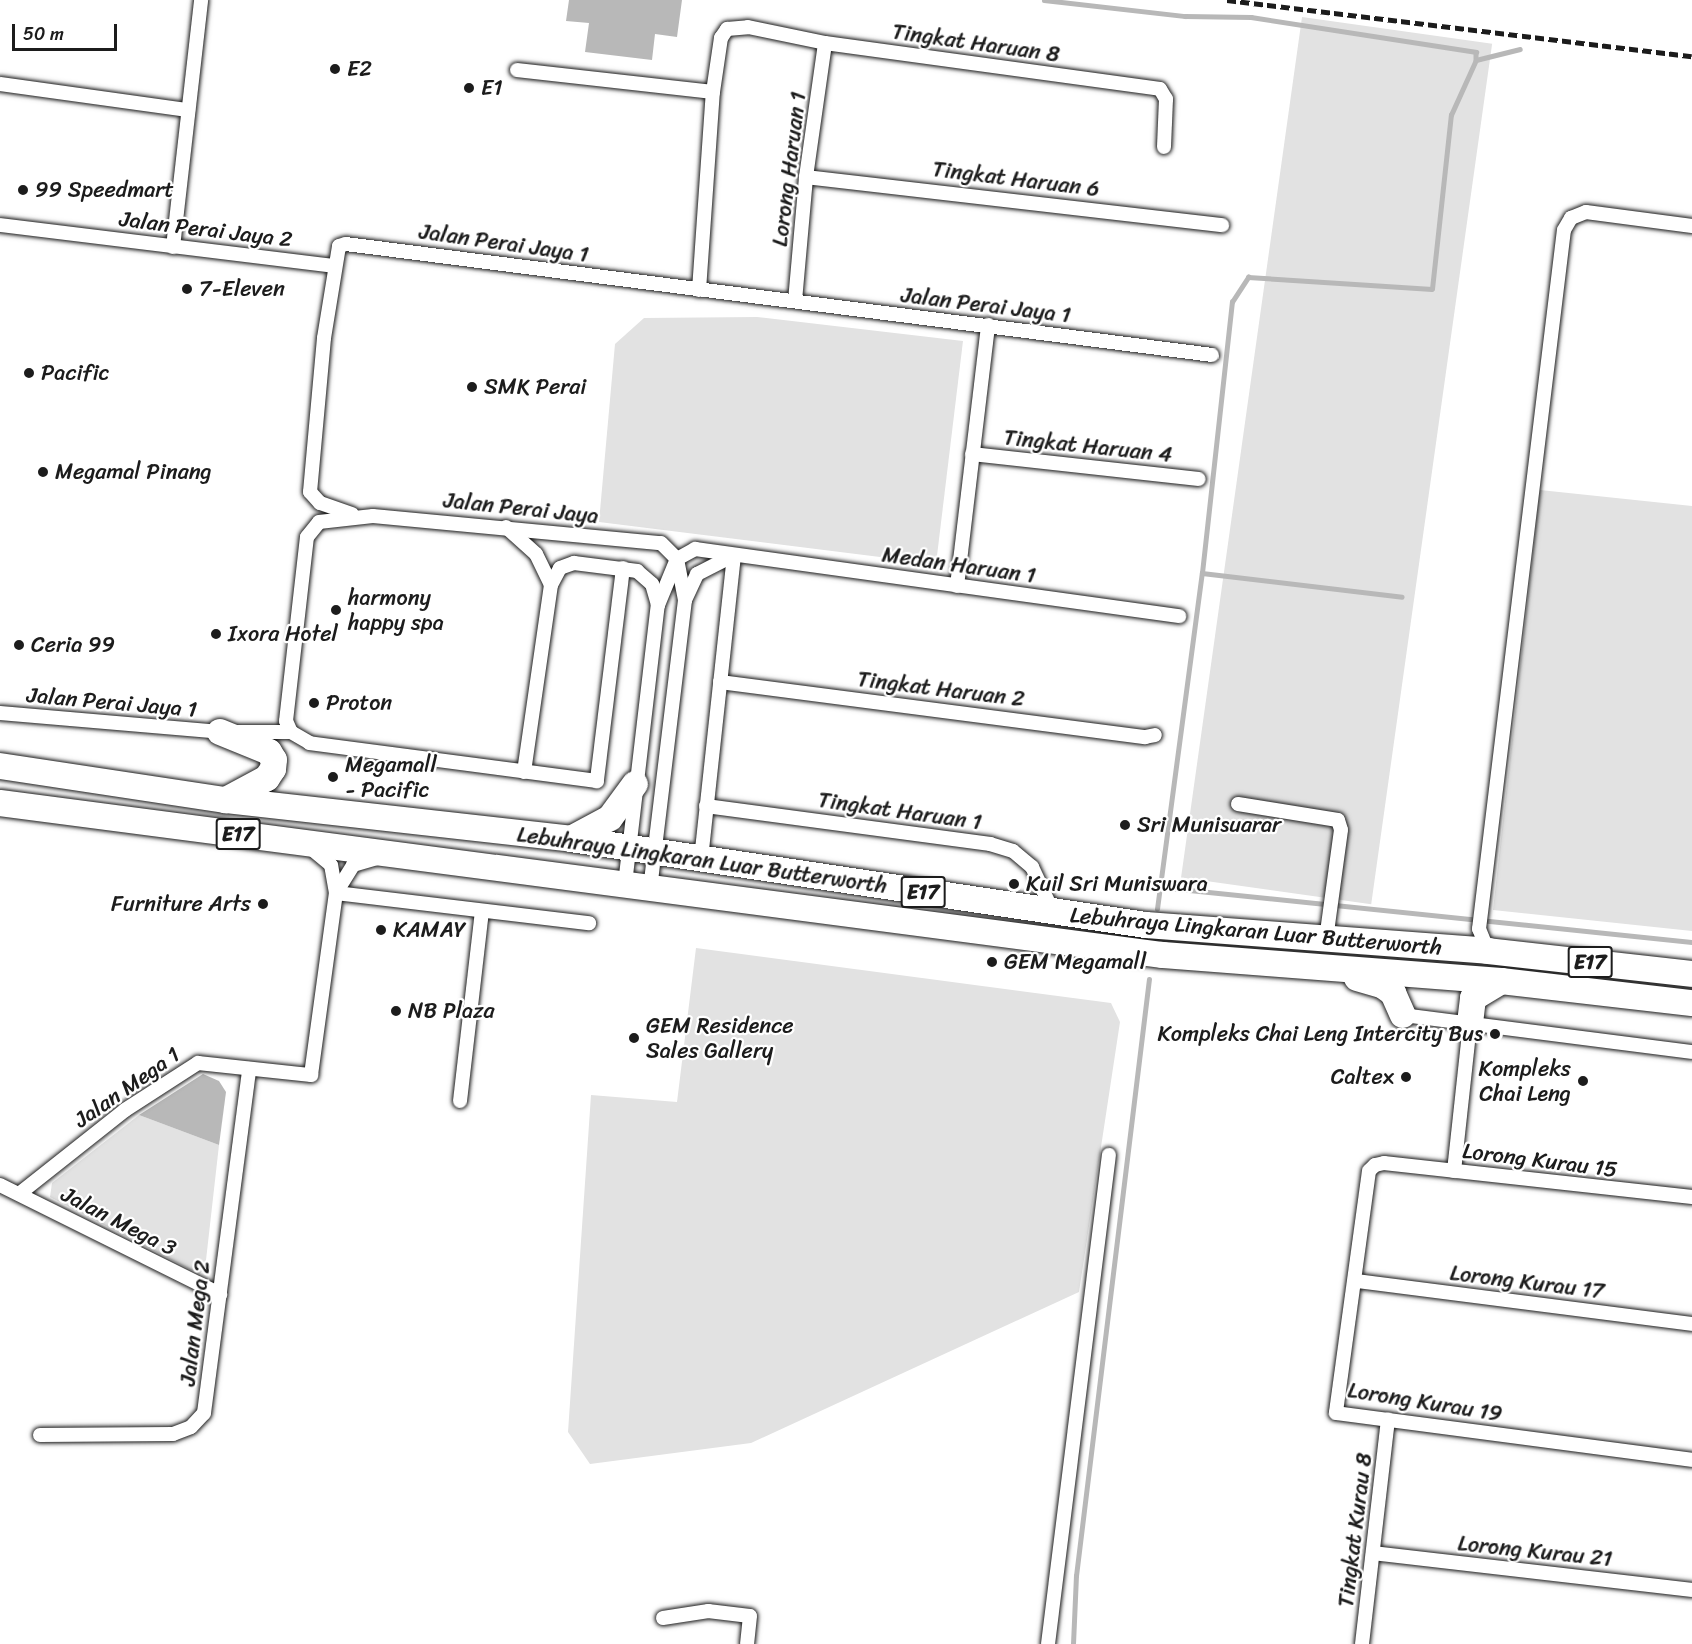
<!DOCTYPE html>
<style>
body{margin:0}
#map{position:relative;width:1692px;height:1644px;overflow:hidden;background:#fff;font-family:Sriracha,sans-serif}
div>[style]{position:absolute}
.green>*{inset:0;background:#e2e2e2;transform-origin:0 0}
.water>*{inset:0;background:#b8b8b8}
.stream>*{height:4.5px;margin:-2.25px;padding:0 2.25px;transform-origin:2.25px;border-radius:2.25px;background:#b8b8b8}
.roads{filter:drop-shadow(0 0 2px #1c1c1c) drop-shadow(0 0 2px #1c1c1c)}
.minor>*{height:14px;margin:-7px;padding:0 7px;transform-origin:7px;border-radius:7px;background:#fff}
.motorway>*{height:26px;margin:-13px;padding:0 13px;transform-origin:13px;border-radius:13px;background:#fff}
.rail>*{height:4.5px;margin-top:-2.25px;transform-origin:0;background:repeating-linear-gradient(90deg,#1c1c1c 0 9px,transparent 0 13.5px)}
.dots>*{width:16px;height:16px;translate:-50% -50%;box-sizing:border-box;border:3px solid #fff;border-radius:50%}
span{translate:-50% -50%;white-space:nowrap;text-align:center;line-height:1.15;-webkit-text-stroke:4.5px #fff;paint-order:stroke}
.shield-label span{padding:2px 4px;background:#fff;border:2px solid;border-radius:4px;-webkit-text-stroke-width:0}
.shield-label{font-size:21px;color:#1c1c1c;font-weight:700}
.street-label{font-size:22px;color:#1c1c1c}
.poi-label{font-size:22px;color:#1c1c1c}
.left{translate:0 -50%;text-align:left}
.right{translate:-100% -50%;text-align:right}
.scale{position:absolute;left:12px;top:24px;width:105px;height:27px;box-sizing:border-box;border:3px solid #1c1c1c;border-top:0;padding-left:8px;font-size:18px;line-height:21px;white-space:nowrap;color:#1c1c1c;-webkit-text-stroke:4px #fff;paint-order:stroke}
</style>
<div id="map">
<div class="green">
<div style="left:1302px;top:17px;width:192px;height:869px;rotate:8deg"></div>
<div style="clip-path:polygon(757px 317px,963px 341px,936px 564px,599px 522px,615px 344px,644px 318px)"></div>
<div style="clip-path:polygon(1540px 490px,1692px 506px,1692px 931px,1493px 910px)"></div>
<div style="clip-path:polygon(696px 948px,1111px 1003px,1120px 1022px,1079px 1292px,751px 1443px,590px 1464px,568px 1432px,591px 1095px,677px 1102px)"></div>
<div style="clip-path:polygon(139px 1115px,219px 1145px,205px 1269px,199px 1274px,50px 1197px,52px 1183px)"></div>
</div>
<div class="water">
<div style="clip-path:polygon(569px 0,682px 0,677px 37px,655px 34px,652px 60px,585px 52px,589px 23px,566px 21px)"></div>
<div style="clip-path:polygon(203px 1074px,219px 1081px,226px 1092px,219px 1145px,139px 1115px)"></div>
</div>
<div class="stream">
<div style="left:1044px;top:0;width:142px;rotate:6.5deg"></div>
<div style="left:1185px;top:16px;width:66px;rotate:0.9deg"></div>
<div style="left:1251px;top:17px;width:228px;rotate:8.8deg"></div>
<div style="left:1476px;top:52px;width:8px;rotate:90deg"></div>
<div style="left:1202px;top:573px;width:201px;rotate:6.8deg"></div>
<div style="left:1160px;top:887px;width:535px;rotate:5.9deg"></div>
<div style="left:1157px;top:909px;width:339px;rotate:-82.4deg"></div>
<div style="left:1202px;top:573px;width:273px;rotate:-83.7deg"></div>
<div style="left:1232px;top:302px;width:30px;rotate:-57deg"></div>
<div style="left:1248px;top:277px;width:184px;rotate:3.7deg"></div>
<div style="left:1432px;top:289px;width:175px;rotate:-83.8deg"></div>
<div style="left:1451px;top:115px;width:60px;rotate:-65.6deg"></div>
<div style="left:1476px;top:60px;width:45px;rotate:-14deg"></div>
<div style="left:1073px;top:1644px;width:68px;rotate:-87.5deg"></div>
<div style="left:1076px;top:1576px;width:601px;rotate:-83.03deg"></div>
</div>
<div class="roads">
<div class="minor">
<div style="left:517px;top:70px;width:197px;rotate:6.4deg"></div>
<div style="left:0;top:84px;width:190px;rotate:7.9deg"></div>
<div style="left:806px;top:177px;width:419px;rotate:6.6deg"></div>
<div style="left:0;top:225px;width:337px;rotate:7deg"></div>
<div style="left:173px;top:247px;width:249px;rotate:-83.5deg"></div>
<div style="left:699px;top:290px;width:198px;rotate:-86deg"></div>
<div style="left:713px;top:92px;width:55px;rotate:-81.6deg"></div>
<div style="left:721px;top:38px;width:11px;rotate:-56deg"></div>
<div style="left:727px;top:29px;width:21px;rotate:-5deg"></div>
<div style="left:748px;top:27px;width:79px;rotate:11.7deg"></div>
<div style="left:825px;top:43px;width:338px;rotate:7.8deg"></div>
<div style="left:1160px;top:89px;width:12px;rotate:59deg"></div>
<div style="left:1166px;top:99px;width:48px;rotate:92.4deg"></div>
<div style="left:795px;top:301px;width:124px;rotate:-84.9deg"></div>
<div style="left:806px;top:177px;width:135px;rotate:-81.9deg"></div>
<div style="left:972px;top:454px;width:228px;rotate:6.3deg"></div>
<div style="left:352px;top:514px;width:34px;rotate:-161deg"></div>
<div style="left:320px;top:503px;width:15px;rotate:-132deg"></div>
<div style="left:310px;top:492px;width:155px;rotate:-84.8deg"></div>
<div style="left:324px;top:338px;width:93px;rotate:-80.7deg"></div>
<div style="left:339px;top:246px;width:7px;rotate:-16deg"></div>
<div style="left:346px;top:244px;width:873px;rotate:7.3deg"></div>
<div style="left:506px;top:527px;width:40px;rotate:42deg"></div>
<div style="left:536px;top:554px;width:34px;rotate:64deg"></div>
<div style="left:623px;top:568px;width:215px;rotate:97deg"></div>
<div style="left:597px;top:781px;width:290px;rotate:-172.5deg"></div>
<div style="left:310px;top:743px;width:22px;rotate:-150deg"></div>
<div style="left:291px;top:732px;width:12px;rotate:-114deg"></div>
<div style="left:286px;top:721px;width:185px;rotate:-83.5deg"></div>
<div style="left:307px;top:537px;width:19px;rotate:-51deg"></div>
<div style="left:319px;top:522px;width:54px;rotate:-6.3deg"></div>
<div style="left:373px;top:516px;width:289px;rotate:5.4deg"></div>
<div style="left:661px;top:543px;width:23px;rotate:45deg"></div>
<div style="left:677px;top:559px;width:42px;rotate:79deg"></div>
<div style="left:685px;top:600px;width:290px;rotate:96.9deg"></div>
<div style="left:957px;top:586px;width:263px;rotate:-83.2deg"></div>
<div style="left:685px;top:600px;width:29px;rotate:-65deg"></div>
<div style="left:697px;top:574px;width:38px;rotate:-27deg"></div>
<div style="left:720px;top:682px;width:429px;rotate:7.4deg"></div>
<div style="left:1145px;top:737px;width:10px;rotate:-11deg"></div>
<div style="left:0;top:713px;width:221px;rotate:4.9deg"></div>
<div style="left:220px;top:732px;width:71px"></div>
<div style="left:524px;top:772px;width:189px;rotate:-81.8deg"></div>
<div style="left:551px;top:585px;width:19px;rotate:-62deg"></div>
<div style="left:560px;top:568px;width:15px;rotate:-20deg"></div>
<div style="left:574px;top:563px;width:64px;rotate:7.2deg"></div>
<div style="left:637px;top:571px;width:20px;rotate:41deg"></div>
<div style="left:652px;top:584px;width:22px;rotate:74deg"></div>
<div style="left:1238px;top:804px;width:101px;rotate:9.1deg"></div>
<div style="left:1338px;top:820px;width:10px;rotate:73deg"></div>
<div style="left:1341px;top:830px;width:111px;rotate:97.8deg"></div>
<div style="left:706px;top:806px;width:287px;rotate:7.6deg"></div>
<div style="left:990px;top:844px;width:24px;rotate:17deg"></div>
<div style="left:1013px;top:851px;width:25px;rotate:40deg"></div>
<div style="left:1032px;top:867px;width:50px;rotate:65deg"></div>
<div style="left:701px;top:859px;width:305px;rotate:-83.8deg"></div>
<div style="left:625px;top:884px;width:281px;rotate:-83.3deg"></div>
<div style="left:658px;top:605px;width:50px;rotate:-67.6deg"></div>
<div style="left:677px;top:559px;width:21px;rotate:-29deg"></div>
<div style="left:695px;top:549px;width:489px;rotate:7.9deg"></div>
<div style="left:337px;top:891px;width:31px;rotate:-58deg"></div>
<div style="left:353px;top:865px;width:25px;rotate:-16deg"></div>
<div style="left:336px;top:893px;width:255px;rotate:6.8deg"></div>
<div style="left:1488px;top:951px;width:24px;rotate:-112deg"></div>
<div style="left:1479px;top:929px;width:704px;rotate:-83.07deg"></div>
<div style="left:1564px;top:230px;width:14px;rotate:-60deg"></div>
<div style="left:1571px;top:218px;width:16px;rotate:-22deg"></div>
<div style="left:1586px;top:212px;width:107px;rotate:7.5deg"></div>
<div style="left:1403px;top:1015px;width:291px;rotate:7.3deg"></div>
<div style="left:460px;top:1101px;width:190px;rotate:-83.4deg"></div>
<div style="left:1454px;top:1171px;width:149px;rotate:-83.8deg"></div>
<div style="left:0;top:1185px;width:246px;rotate:26.4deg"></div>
<div style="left:19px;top:1194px;width:135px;rotate:-38.4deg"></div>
<div style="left:125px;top:1110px;width:87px;rotate:-32.8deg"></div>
<div style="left:198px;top:1063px;width:114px;rotate:6.1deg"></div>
<div style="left:311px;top:1075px;width:184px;rotate:-82.2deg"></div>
<div style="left:336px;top:893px;width:28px;rotate:-100deg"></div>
<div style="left:331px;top:865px;width:26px;rotate:-140deg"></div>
<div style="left:1692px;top:1197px;width:310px;rotate:-173.7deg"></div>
<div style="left:1384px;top:1163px;width:9px;rotate:167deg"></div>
<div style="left:1375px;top:1165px;width:8px;rotate:135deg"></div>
<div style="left:1369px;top:1171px;width:244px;rotate:97.8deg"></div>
<div style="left:1336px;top:1413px;width:359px;rotate:7.5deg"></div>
<div style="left:1357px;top:1281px;width:338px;rotate:7.3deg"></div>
<div style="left:40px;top:1435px;width:133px;rotate:-0.4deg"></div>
<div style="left:173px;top:1434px;width:19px;rotate:-21deg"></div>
<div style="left:191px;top:1427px;width:19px;rotate:-47deg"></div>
<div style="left:204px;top:1413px;width:347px;rotate:-82.5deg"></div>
<div style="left:1373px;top:1553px;width:321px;rotate:6.6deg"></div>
<div style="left:663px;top:1618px;width:46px;rotate:-8.8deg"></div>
<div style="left:708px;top:1611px;width:42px;rotate:6.8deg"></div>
<div style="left:750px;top:1616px;width:28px;rotate:96deg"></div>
<div style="left:1048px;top:1644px;width:493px;rotate:-82.9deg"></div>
<div style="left:1362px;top:1644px;width:226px;rotate:-83.4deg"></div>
</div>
<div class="motorway">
<div style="left:220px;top:732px;width:53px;rotate:22.2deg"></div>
<div style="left:269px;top:752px;width:9px;rotate:58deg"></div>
<div style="left:274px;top:760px;width:9px;rotate:96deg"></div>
<div style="left:273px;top:769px;width:11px;rotate:124deg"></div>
<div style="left:267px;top:778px;width:47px;rotate:151.8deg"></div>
<div style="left:0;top:766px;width:229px;rotate:8.6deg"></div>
<div style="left:226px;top:800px;width:347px;rotate:6.4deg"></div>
<div style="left:571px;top:839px;width:581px;rotate:8.51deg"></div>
<div style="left:1146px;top:925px;width:343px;rotate:4.3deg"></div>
<div style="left:1488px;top:951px;width:205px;rotate:6.4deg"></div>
<div style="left:0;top:803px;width:1173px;rotate:7.45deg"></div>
<div style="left:1163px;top:955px;width:339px;rotate:4.4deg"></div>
<div style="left:1501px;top:981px;width:192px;rotate:6.6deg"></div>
<div style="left:571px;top:839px;width:44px;rotate:-28.3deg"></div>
<div style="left:610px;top:818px;width:42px;rotate:-53.7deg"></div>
<div style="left:1357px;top:978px;width:26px;rotate:16deg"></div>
<div style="left:1382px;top:985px;width:14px;rotate:36deg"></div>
<div style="left:1393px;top:993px;width:24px;rotate:66deg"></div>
<div style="left:1470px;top:1023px;width:25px;rotate:-83deg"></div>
<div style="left:1473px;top:998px;width:33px;rotate:-31deg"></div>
</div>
</div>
<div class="rail">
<div style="left:1227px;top:0;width:468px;rotate:6.9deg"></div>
</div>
<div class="dots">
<div style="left:335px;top:69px;background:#1c1c1c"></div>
<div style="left:469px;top:88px;background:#1c1c1c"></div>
<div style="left:23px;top:190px;background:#1c1c1c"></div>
<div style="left:187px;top:289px;background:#1c1c1c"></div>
<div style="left:29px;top:373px;background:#1c1c1c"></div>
<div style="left:472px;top:387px;background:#1c1c1c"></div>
<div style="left:43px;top:472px;background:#1c1c1c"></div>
<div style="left:336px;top:610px;background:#1c1c1c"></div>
<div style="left:216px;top:634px;background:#1c1c1c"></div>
<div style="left:19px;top:645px;background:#1c1c1c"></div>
<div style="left:314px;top:703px;background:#1c1c1c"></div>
<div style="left:333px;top:777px;background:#1c1c1c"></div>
<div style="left:1125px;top:825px;background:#1c1c1c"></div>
<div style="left:1014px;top:884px;background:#1c1c1c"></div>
<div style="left:263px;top:904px;background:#1c1c1c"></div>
<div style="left:381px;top:930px;background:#1c1c1c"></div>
<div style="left:992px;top:962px;background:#1c1c1c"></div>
<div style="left:396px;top:1011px;background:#1c1c1c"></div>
<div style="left:1495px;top:1034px;background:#1c1c1c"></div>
<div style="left:634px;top:1038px;background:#1c1c1c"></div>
<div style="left:1406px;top:1077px;background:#1c1c1c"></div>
<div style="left:1583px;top:1081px;background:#1c1c1c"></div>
</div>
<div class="shield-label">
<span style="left:238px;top:834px">E17</span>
<span style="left:923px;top:892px">E17</span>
<span style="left:1590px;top:962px">E17</span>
</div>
<div class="street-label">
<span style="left:976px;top:43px;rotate:8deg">Tingkat Haruan 8</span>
<span style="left:789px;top:169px;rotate:-83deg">Lorong Haruan 1</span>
<span style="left:1016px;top:179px;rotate:7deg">Tingkat Haruan 6</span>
<span style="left:206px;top:229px;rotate:7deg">Jalan Perai Jaya 2</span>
<span style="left:504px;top:243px;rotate:8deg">Jalan Perai Jaya 1</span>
<span style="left:986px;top:305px;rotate:7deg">Jalan Perai Jaya 1</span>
<span style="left:1088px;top:446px;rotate:6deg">Tingkat Haruan 4</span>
<span style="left:521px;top:508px;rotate:6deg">Jalan Perai Jaya</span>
<span style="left:959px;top:565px;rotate:8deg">Medan Haruan 1</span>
<span style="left:941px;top:689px;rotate:7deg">Tingkat Haruan 2</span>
<span style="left:112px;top:702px;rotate:5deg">Jalan Perai Jaya 1</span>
<span style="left:900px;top:811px;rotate:8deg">Tingkat Haruan 1</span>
<span style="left:702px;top:860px;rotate:8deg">Lebuhraya Lingkaran Luar Butterworth</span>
<span style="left:1256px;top:931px;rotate:5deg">Lebuhraya Lingkaran Luar Butterworth</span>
<span style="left:127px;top:1087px;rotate:-35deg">Jalan Mega 1</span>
<span style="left:1540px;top:1160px;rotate:7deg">Lorong Kurau 15</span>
<span style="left:119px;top:1221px;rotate:27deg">Jalan Mega 3</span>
<span style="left:1527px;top:1282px;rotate:7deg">Lorong Kurau 17</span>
<span style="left:195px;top:1323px;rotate:-83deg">Jalan Mega 2</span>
<span style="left:1425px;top:1402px;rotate:9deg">Lorong Kurau 19</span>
<span style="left:1355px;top:1530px;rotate:-83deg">Tingkat Kurau 8</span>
<span style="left:1535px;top:1551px;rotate:6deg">Lorong Kurau 21</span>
</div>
<div class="poi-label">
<span class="left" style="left:347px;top:69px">E2</span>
<span class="left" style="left:481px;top:88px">E1</span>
<span class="left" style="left:35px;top:190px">99 Speedmart</span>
<span class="left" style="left:199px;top:289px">7-Eleven</span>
<span class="left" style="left:41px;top:373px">Pacific</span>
<span class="left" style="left:484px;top:387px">SMK Perai</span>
<span class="left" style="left:55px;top:472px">Megamal Pinang</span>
<span class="left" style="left:348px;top:610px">harmony<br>happy spa</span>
<span class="left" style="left:228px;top:634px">Ixora Hotel</span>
<span class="left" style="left:31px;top:645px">Ceria 99</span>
<span class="left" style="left:326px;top:703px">Proton</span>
<span class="left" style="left:345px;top:777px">Megamall<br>- Pacific</span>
<span class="left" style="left:1137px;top:825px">Sri Munisuarar</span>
<span class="left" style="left:1026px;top:884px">Kuil Sri Muniswara</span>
<span class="right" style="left:251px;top:904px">Furniture Arts</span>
<span class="left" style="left:393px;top:930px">KAMAY</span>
<span class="left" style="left:1004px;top:962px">GEM Megamall</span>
<span class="left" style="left:408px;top:1011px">NB Plaza</span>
<span class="left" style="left:646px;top:1038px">GEM Residence<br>Sales Gallery</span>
<span class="right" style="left:1483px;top:1034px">Kompleks Chai Leng Intercity Bus</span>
<span class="right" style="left:1571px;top:1081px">Kompleks<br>Chai Leng</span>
<span class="right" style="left:1394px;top:1077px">Caltex</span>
</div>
<div class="scale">50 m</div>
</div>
